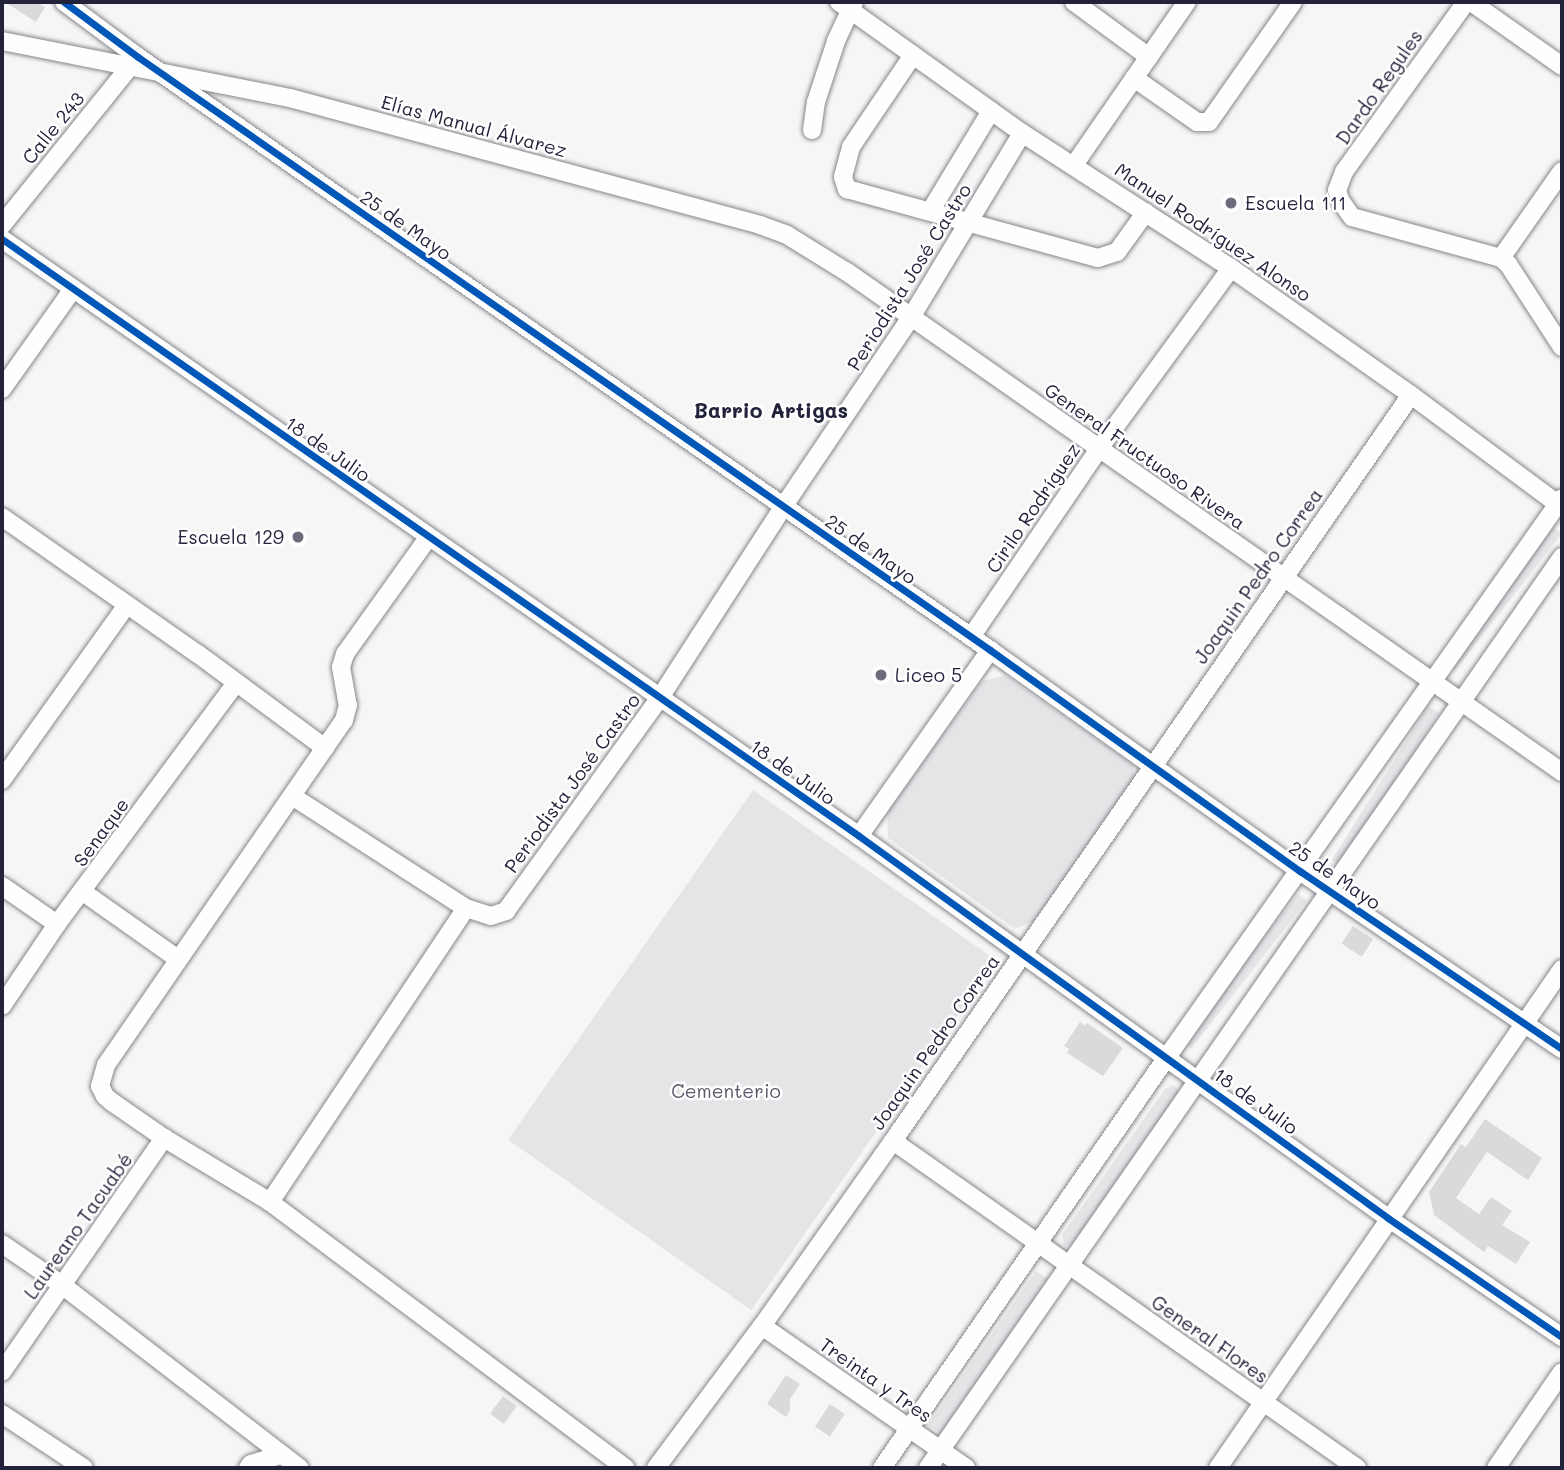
<!DOCTYPE html>
<meta charset="utf-8">
<style>
body{margin:0}
#map{position:relative;width:1564px;height:1470px;overflow:hidden;background:#f6f6f7;font-family:Mali,sans-serif}
div>[style]{position:absolute}
.green>*{inset:0;background:#e5e5e8;transform-origin:0 0}
.building>*{inset:0;background:#dadadd;transform-origin:0 0}
.roads{filter:drop-shadow(0 0 2px #86868b) drop-shadow(0 0 2px #86868b)}
.minor>*{height:18px;margin:-9px;padding:0 9px;transform-origin:9px;border-radius:9px;background:#fefefe}
.cycleway>*{height:7px;margin:-3.5px;padding:0 3.5px;transform-origin:3.5px;border-radius:3.5px;background:#0057b8}
.dots>*{width:19px;height:19px;translate:-50% -50%;box-sizing:border-box;border:4px solid #fff;border-radius:50%}
span{translate:-50% -50%;white-space:nowrap;text-align:center;line-height:1.15;-webkit-text-stroke:5px #fff;paint-order:stroke}
.street-label{font-size:19px;color:#22223b}
.poi-label{font-size:19px;color:#22223b}
.left{translate:0 -50%;text-align:left}
.right{translate:-100% -50%;text-align:right}
.park-label{font-size:19px;color:#58586b}
.neighbourhood-label{font-size:21px;color:#22223b;font-weight:700}
.frame{position:absolute;inset:0;border:4px solid #22223b;pointer-events:none}
</style>
<div id="map">
<div class="green">
<div style="left:1553px;top:527px;width:11px;height:173px;rotate:38deg"></div>
<div style="clip-path:polygon(1006px 676px,1133px 765px,1134px 782px,1035px 921px,1015px 929px,888px 838px,887px 812px,983px 680px)"></div>
<div style="left:1428px;top:706px;width:13px;height:182px;rotate:32deg"></div>
<div style="left:753px;top:790px;width:297px;height:427px;rotate:35deg"></div>
<div style="left:1298px;top:894px;width:11px;height:188px;rotate:38deg"></div>
<div style="clip-path:polygon(1174px 1085px,1179px 1092px,1074px 1245px,1064px 1246px,1062px 1235px,1165px 1089px)"></div>
<div style="left:1036px;top:1271px;width:16px;height:188px;rotate:35deg"></div>
</div>
<div class="building">
<div style="clip-path:polygon(5px 2px,37px 2px,45px 7px,36px 22px)"></div>
<div style="left:1353px;top:926px;width:24px;height:21px;rotate:33deg"></div>
<div style="clip-path:polygon(1080px 1022px,1085px 1026px,1087px 1023px,1123px 1048px,1103px 1076px,1067px 1053px,1069px 1049px,1064px 1046px)"></div>
<div style="clip-path:polygon(1485px 1119px,1542px 1158px,1528px 1180px,1487px 1152px,1456px 1198px,1479px 1214px,1491px 1197px,1512px 1211px,1502px 1225px,1530px 1242px,1516px 1264px,1488px 1246px,1484px 1252px,1434px 1215px,1429px 1192px,1461px 1144px,1466px 1147px)"></div>
<div style="clip-path:polygon(786px 1375px,800px 1384px,790px 1399px,790px 1410px,786px 1417px,767px 1404px)"></div>
<div style="left:503px;top:1396px;width:17px;height:22px;rotate:36deg"></div>
<div style="left:830px;top:1404px;width:18px;height:27px;rotate:34deg"></div>
</div>
<div class="roads">
<div class="minor">
<div style="left:64px;top:2px;width:92px;rotate:36.6deg"></div>
<div style="left:138px;top:57px;width:1038px;rotate:34.84deg"></div>
<div style="left:990px;top:650px;width:381px;rotate:35.5deg"></div>
<div style="left:1300px;top:871px;width:317px;rotate:34.2deg"></div>
<div style="left:839px;top:2px;width:225px;rotate:35.6deg"></div>
<div style="left:1022px;top:133px;width:249px;rotate:32.9deg"></div>
<div style="left:1231px;top:268px;width:220px;rotate:35.2deg"></div>
<div style="left:1411px;top:395px;width:188px;rotate:36.6deg"></div>
<div style="left:1074px;top:2px;width:93px;rotate:36.3deg"></div>
<div style="left:1466px;top:2px;width:209px;rotate:125.7deg"></div>
<div style="left:1344px;top:172px;width:19px;rotate:111deg"></div>
<div style="left:1337px;top:190px;width:10px;rotate:73deg"></div>
<div style="left:1340px;top:200px;width:21px;rotate:55deg"></div>
<div style="left:1352px;top:217px;width:155px;rotate:15.4deg"></div>
<div style="left:1501px;top:258px;width:9px;rotate:41deg"></div>
<div style="left:1508px;top:264px;width:99px;rotate:57deg"></div>
<div style="left:1471px;top:2px;width:111px;rotate:35.1deg"></div>
<div style="left:2px;top:41px;width:294px;rotate:11.2deg"></div>
<div style="left:290px;top:98px;width:487px;rotate:15.1deg"></div>
<div style="left:760px;top:225px;width:29px;rotate:20deg"></div>
<div style="left:787px;top:235px;width:70px;rotate:31.7deg"></div>
<div style="left:847px;top:272px;width:872px;rotate:34.97deg"></div>
<div style="left:913px;top:55px;width:111px;rotate:124deg"></div>
<div style="left:851px;top:147px;width:31px;rotate:105deg"></div>
<div style="left:843px;top:177px;width:13px;rotate:72deg"></div>
<div style="left:847px;top:189px;width:260px;rotate:15.4deg"></div>
<div style="left:1098px;top:258px;width:20px;rotate:-18deg"></div>
<div style="left:1117px;top:252px;width:49px;rotate:-54.1deg"></div>
<div style="left:1134px;top:78px;width:77px;rotate:34.9deg"></div>
<div style="left:1197px;top:122px;width:12px"></div>
<div style="left:1209px;top:122px;width:146px;rotate:-55deg"></div>
<div style="left:812px;top:130px;width:28px;rotate:-82deg"></div>
<div style="left:816px;top:102px;width:64px;rotate:-71.8deg"></div>
<div style="left:836px;top:41px;width:43px;rotate:-65.2deg"></div>
<div style="left:1074px;top:165px;width:198px;rotate:-55.3deg"></div>
<div style="left:931px;top:210px;width:116px;rotate:-58.8deg"></div>
<div style="left:2px;top:225px;width:213px;rotate:-51.1deg"></div>
<div style="left:2px;top:239px;width:1044px;rotate:34.86deg"></div>
<div style="left:859px;top:836px;width:653px;rotate:35.83deg"></div>
<div style="left:1388px;top:1218px;width:211px;rotate:34.4deg"></div>
<div style="left:1501px;top:258px;width:106px;rotate:-55deg"></div>
<div style="left:2px;top:389px;width:123px;rotate:-54.6deg"></div>
<div style="left:2px;top:517px;width:239px;rotate:35deg"></div>
<div style="left:198px;top:654px;width:158px;rotate:36.5deg"></div>
<div style="left:428px;top:538px;width:143px;rotate:125.6deg"></div>
<div style="left:345px;top:654px;width:14px;rotate:107deg"></div>
<div style="left:341px;top:667px;width:39px;rotate:80deg"></div>
<div style="left:348px;top:705px;width:16px;rotate:105deg"></div>
<div style="left:344px;top:720px;width:419px;rotate:124.6deg"></div>
<div style="left:106px;top:1065px;width:22px;rotate:106deg"></div>
<div style="left:100px;top:1086px;width:11px;rotate:63deg"></div>
<div style="left:105px;top:1096px;width:9px;rotate:41deg"></div>
<div style="left:112px;top:1102px;width:63px;rotate:34.7deg"></div>
<div style="left:164px;top:1138px;width:124px;rotate:31.1deg"></div>
<div style="left:270px;top:1202px;width:444px;rotate:36.8deg"></div>
<div style="left:971px;top:637px;width:226px;rotate:-55.8deg"></div>
<div style="left:1098px;top:450px;width:225px;rotate:-53.8deg"></div>
<div style="left:2px;top:780px;width:215px;rotate:-54.5deg"></div>
<div style="left:292px;top:796px;width:207px;rotate:32.8deg"></div>
<div style="left:466px;top:908px;width:26px;rotate:18deg"></div>
<div style="left:491px;top:916px;width:16px;rotate:-18deg"></div>
<div style="left:506px;top:911px;width:261px;rotate:-54.2deg"></div>
<div style="left:659px;top:699px;width:229px;rotate:-57.1deg"></div>
<div style="left:783px;top:507px;width:227px;rotate:-56deg"></div>
<div style="left:910px;top:319px;width:217px;rotate:-58.9deg"></div>
<div style="left:859px;top:836px;width:228px;rotate:-54.8deg"></div>
<div style="left:2px;top:886px;width:67px;rotate:34.6deg"></div>
<div style="left:83px;top:892px;width:116px;rotate:35.2deg"></div>
<div style="left:2px;top:1006px;width:99px;rotate:-56.1deg"></div>
<div style="left:57px;top:924px;width:300px;rotate:-53.4deg"></div>
<div style="left:893px;top:1141px;width:568px;rotate:35.17deg"></div>
<div style="left:270px;top:1202px;width:353px;rotate:-56.3deg"></div>
<div style="left:2px;top:1244px;width:73px;rotate:34.3deg"></div>
<div style="left:62px;top:1285px;width:300px;rotate:37.6deg"></div>
<div style="left:762px;top:1326px;width:249px;rotate:34.8deg"></div>
<div style="left:2px;top:1372px;width:285px;rotate:-55.3deg"></div>
<div style="left:2px;top:1414px;width:98px;rotate:33.4deg"></div>
<div style="left:248px;top:1468px;width:5px;rotate:-53deg"></div>
<div style="left:251px;top:1464px;width:30px;rotate:-17deg"></div>
<div style="left:656px;top:1468px;width:177px;rotate:-53.3deg"></div>
<div style="left:762px;top:1326px;width:227px;rotate:-54.7deg"></div>
<div style="left:893px;top:1141px;width:908px;rotate:-55.23deg"></div>
<div style="left:882px;top:1468px;width:500px;rotate:-55.26deg"></div>
<div style="left:1167px;top:1057px;width:684px;rotate:-54.75deg"></div>
<div style="left:928px;top:1468px;width:1110px;rotate:-55.16deg"></div>
<div style="left:1218px;top:1468px;width:606px;rotate:-55.42deg"></div>
<div style="left:1496px;top:1468px;width:116px;rotate:-55.5deg"></div>
</div>
</div>
<div class="cycleway">
<div style="left:64px;top:2px;width:92px;rotate:36.6deg"></div>
<div style="left:138px;top:57px;width:1038px;rotate:34.84deg"></div>
<div style="left:990px;top:650px;width:381px;rotate:35.5deg"></div>
<div style="left:1300px;top:871px;width:317px;rotate:34.2deg"></div>
<div style="left:2px;top:239px;width:1044px;rotate:34.86deg"></div>
<div style="left:859px;top:836px;width:653px;rotate:35.83deg"></div>
<div style="left:1388px;top:1218px;width:211px;rotate:34.4deg"></div>
</div>
<div class="dots">
<div style="left:1231px;top:203px;background:#6c6c7d"></div>
<div style="left:298px;top:537px;background:#6c6c7d"></div>
<div style="left:881px;top:675px;background:#6c6c7d"></div>
</div>
<div class="street-label">
<span style="left:1379px;top:87px;rotate:-55deg">Dardo Regules</span>
<span style="left:474px;top:126px;rotate:15deg">Elías Manual Álvarez</span>
<span style="left:53px;top:128px;rotate:-51deg">Calle 243</span>
<span style="left:406px;top:225px;rotate:35deg">25 de Mayo</span>
<span style="left:1213px;top:232px;rotate:34deg">Manuel Rodríguez Alonso</span>
<span style="left:909px;top:277px;rotate:-58deg">Periodista José Castro</span>
<span style="left:328px;top:449px;rotate:35deg">18 de Julio</span>
<span style="left:1145px;top:456px;rotate:35deg">General Fructuoso Rivera</span>
<span style="left:1033px;top:508px;rotate:-56deg">Cirilo Rodríguez</span>
<span style="left:871px;top:549px;rotate:35deg">25 de Mayo</span>
<span style="left:1258px;top:576px;rotate:-55deg">Joaquin Pedro Correa</span>
<span style="left:793px;top:772px;rotate:35deg">18 de Julio</span>
<span style="left:572px;top:783px;rotate:-54deg">Periodista José Castro</span>
<span style="left:101px;top:832px;rotate:-54deg">Senaque</span>
<span style="left:1335px;top:875px;rotate:34deg">25 de Mayo</span>
<span style="left:935px;top:1042px;rotate:-55deg">Joaquin Pedro Correa</span>
<span style="left:1256px;top:1101px;rotate:36deg">18 de Julio</span>
<span style="left:78px;top:1226px;rotate:-55deg">Laureano Tacuabé</span>
<span style="left:1210px;top:1339px;rotate:35deg">General Flores</span>
<span style="left:876px;top:1380px;rotate:35deg">Treinta y Tres</span>
</div>
<div class="poi-label">
<span class="left" style="left:1245px;top:203px">Escuela 111</span>
<span class="right" style="left:284px;top:537px">Escuela 129</span>
<span class="left" style="left:895px;top:675px">Liceo 5</span>
</div>
<div class="park-label">
<span style="left:726px;top:1091px">Cementerio</span>
</div>
<div class="neighbourhood-label">
<span style="left:771px;top:410px">Barrio Artigas</span>
</div>
<div class="frame"></div>
</div>
